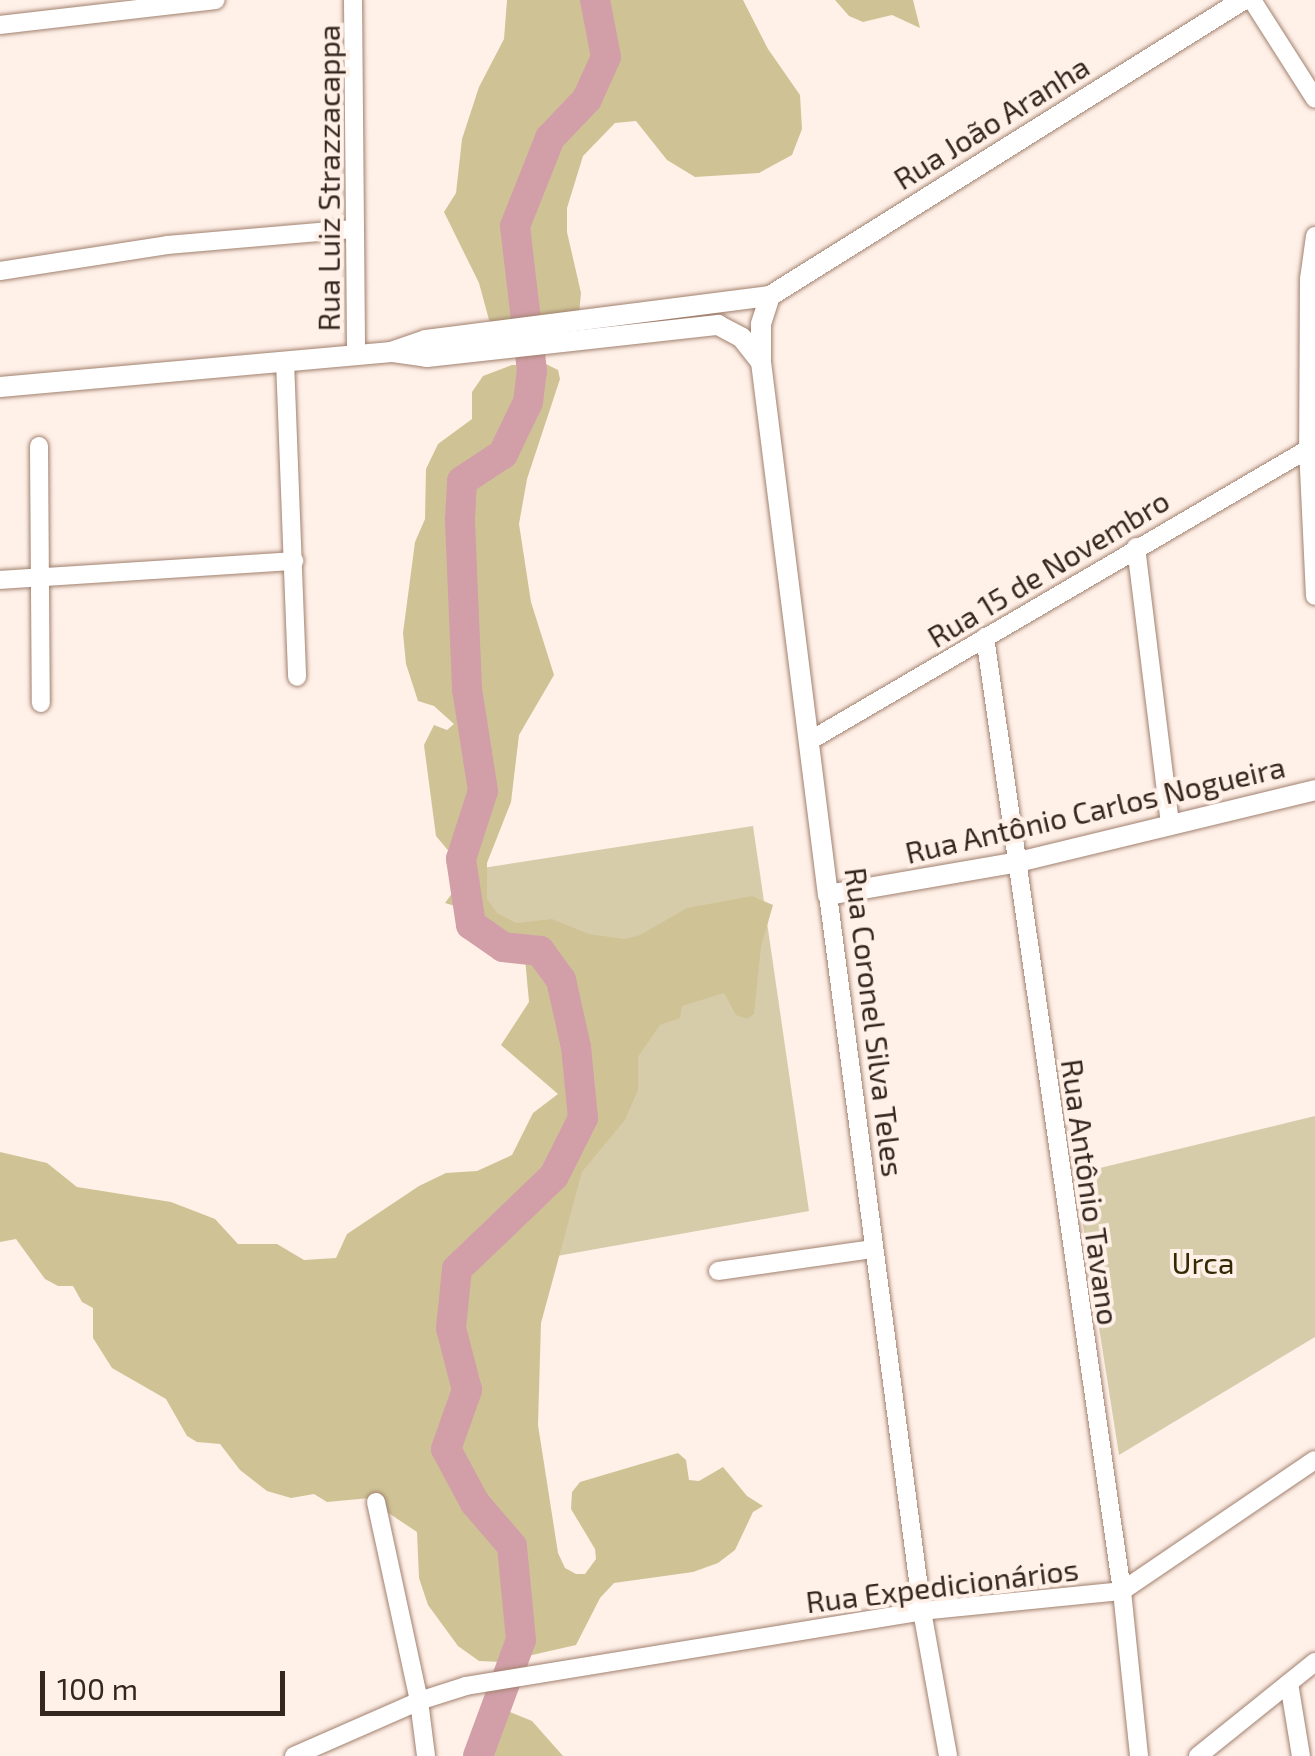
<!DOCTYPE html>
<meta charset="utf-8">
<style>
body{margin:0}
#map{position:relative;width:1315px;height:1756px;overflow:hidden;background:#fff0e8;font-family:"Exo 2",sans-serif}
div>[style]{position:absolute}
.green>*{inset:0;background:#d6ccaa}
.forest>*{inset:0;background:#cfc396}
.river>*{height:30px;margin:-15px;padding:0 15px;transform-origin:15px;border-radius:15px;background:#d29fa9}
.roads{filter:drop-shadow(0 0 2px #a1816f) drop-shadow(0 0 2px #a1816f)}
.minor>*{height:18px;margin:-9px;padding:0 9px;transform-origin:9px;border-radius:9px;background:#fff}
.major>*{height:20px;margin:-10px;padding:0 10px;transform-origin:10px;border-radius:10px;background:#fff}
span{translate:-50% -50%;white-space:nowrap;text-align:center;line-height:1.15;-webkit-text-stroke:8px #fff0e8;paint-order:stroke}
.street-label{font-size:30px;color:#342720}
.park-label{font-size:30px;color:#332a04}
.scale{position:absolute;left:40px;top:1671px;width:245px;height:45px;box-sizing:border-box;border:5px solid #342720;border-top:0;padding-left:12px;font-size:30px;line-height:35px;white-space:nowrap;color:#342720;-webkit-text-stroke:8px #fff0e8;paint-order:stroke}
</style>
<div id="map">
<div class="green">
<div style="clip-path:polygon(753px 826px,809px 1211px,467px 1272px,589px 1122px,547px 943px,508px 937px,478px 923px,476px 869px)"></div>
<div style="clip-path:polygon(1315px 1116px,1315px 1337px,1119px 1455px,1075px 1174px)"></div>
</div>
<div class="forest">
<div style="clip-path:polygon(507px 0,743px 0,768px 49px,800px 95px,802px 129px,792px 155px,759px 173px,695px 177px,667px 160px,636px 121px,615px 123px,583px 156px,567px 208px,567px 232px,581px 293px,578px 325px,495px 342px,479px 283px,444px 212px,456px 193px,462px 139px,479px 87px,504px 39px)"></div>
<div style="clip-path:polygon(835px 0,913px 0,920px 28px,892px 15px,863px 22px,849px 16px)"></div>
<div style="clip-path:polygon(546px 364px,558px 370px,560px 379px,527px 479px,519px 524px,531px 602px,554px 675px,519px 735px,511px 802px,487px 863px,487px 899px,497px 913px,516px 923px,552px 919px,589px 934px,625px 939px,640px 935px,687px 908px,752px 896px,773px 905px,761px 947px,754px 1014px,747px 1019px,736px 1015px,724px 993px,682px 1006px,680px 1018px,660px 1025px,638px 1057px,638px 1090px,625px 1120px,582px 1172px,541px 1323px,538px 1425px,558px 1553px,565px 1568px,576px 1574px,585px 1574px,596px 1559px,595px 1549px,571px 1509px,572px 1492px,580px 1482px,678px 1453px,686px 1460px,689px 1480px,699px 1481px,723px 1467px,747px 1496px,763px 1506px,753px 1512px,735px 1550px,718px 1563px,693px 1572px,614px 1583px,600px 1598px,576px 1645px,502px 1662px,479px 1661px,458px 1646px,428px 1605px,419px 1578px,417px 1532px,381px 1508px,381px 1497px,327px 1502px,314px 1494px,291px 1498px,267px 1491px,240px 1470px,220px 1444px,197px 1442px,187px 1436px,166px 1399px,112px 1368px,93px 1338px,93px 1308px,82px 1302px,73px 1286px,58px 1286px,45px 1279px,16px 1239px,0 1242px,0 1152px,47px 1163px,77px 1187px,171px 1202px,215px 1219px,238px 1244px,277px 1244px,304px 1260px,336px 1258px,347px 1234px,419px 1186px,446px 1173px,477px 1171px,512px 1155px,533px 1113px,558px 1094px,501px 1045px,529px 1002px,524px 947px,482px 914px,445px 903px,467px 873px,436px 836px,424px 745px,434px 725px,447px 730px,454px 724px,434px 706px,418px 701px,406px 664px,403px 633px,415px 542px,425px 519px,426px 469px,438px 444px,472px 419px,472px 392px,483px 376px,512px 365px)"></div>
<div style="clip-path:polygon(510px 1712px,532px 1721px,563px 1756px,466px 1756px,488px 1727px)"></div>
</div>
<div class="river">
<div style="left:478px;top:1756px;width:124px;rotate:-69.7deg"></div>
<div style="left:521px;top:1640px;width:94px;rotate:-95.5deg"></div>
<div style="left:512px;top:1546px;width:57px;rotate:-130.7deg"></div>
<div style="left:475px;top:1503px;width:61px;rotate:-118.2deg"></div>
<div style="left:446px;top:1449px;width:63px;rotate:-70.4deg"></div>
<div style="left:467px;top:1390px;width:64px;rotate:-104.5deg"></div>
<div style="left:451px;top:1328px;width:59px;rotate:-84.2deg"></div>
<div style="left:457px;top:1269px;width:134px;rotate:-43.8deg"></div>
<div style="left:554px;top:1176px;width:65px;rotate:-63.4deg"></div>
<div style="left:583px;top:1118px;width:71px;rotate:-95.6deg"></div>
<div style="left:576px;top:1047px;width:69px;rotate:-102.6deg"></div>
<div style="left:561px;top:980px;width:36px;rotate:-126deg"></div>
<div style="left:540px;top:951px;width:37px;rotate:-174deg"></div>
<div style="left:503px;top:947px;width:39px;rotate:-145deg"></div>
<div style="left:471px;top:925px;width:67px;rotate:-98.6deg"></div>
<div style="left:461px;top:859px;width:71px;rotate:-72.1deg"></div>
<div style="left:483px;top:791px;width:103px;rotate:-98.9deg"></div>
<div style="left:467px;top:689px;width:169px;rotate:-92.4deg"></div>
<div style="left:460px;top:520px;width:39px;rotate:-87deg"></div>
<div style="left:462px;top:481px;width:49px;rotate:-33.4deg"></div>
<div style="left:503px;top:454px;width:58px;rotate:-64.3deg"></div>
<div style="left:528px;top:402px;width:31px;rotate:-83deg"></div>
<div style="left:532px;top:371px;width:146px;rotate:-96.7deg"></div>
<div style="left:515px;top:226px;width:95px;rotate:-68.3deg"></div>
<div style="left:550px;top:138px;width:54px;rotate:-46.5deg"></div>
<div style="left:587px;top:99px;width:46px;rotate:-65.7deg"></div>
<div style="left:606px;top:57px;width:58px;rotate:-100.9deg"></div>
</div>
<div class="roads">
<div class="minor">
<div style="left:353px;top:0;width:355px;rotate:89.5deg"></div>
<div style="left:1252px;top:0;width:117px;rotate:57.5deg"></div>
<div style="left:0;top:25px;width:217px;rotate:-6.6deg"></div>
<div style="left:1315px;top:236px;width:43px;rotate:97.9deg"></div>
<div style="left:1309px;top:279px;width:169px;rotate:90.3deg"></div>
<div style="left:1308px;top:448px;width:148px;rotate:87.3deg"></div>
<div style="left:0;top:271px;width:169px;rotate:-8.8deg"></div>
<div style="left:167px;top:245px;width:187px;rotate:-4.9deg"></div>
<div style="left:285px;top:361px;width:316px;rotate:87.8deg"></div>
<div style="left:39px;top:446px;width:257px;rotate:89.6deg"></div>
<div style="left:1136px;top:547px;width:280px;rotate:83deg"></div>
<div style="left:0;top:580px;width:295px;rotate:-3.7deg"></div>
<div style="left:985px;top:637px;width:964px;rotate:81.83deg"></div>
<div style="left:1122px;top:1591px;width:166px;rotate:84.1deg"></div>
<div style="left:811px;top:740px;width:584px;rotate:-30.34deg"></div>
<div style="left:828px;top:895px;width:722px;rotate:82.52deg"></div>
<div style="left:922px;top:1611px;width:147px;rotate:79.8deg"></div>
<div style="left:718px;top:1271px;width:157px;rotate:-8.1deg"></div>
<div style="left:376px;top:1502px;width:204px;rotate:77.8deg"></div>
<div style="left:419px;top:1701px;width:55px;rotate:82.7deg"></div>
<div style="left:1289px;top:1683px;width:74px;rotate:80.7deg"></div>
<div style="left:294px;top:1756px;width:137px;rotate:-23.7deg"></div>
<div style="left:419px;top:1701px;width:49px;rotate:-17.7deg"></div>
<div style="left:466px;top:1686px;width:462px;rotate:-9.3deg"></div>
<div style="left:922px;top:1611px;width:201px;rotate:-5.7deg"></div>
<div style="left:1122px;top:1591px;width:233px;rotate:-34.2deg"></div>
<div style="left:1198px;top:1756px;width:150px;rotate:-38.8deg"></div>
</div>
<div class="major">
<div style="left:770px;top:296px;width:29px;rotate:108deg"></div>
<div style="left:761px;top:324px;width:38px;rotate:90deg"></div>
<div style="left:761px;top:362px;width:537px;rotate:82.84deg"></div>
<div style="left:828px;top:895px;width:189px;rotate:-9.8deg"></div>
<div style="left:1014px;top:863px;width:310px;rotate:-13.6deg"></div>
<div style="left:393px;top:352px;width:34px;rotate:8deg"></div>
<div style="left:427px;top:357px;width:293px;rotate:-6.3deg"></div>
<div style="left:718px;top:325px;width:27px;rotate:28deg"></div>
<div style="left:742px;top:338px;width:31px;rotate:52deg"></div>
<div style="left:0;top:387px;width:393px;rotate:-5.1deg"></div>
<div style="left:391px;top:352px;width:37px;rotate:-19deg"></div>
<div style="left:426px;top:340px;width:347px;rotate:-7.3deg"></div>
<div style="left:770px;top:296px;width:558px;rotate:-32.04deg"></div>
</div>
</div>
<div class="street-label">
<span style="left:991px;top:122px;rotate:-32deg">Rua João Aranha</span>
<span style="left:328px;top:178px;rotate:-90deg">Rua Luiz Strazzacappa</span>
<span style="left:1048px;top:568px;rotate:-31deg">Rua 15 de Novembro</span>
<span style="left:1095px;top:809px;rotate:-13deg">Rua Antônio Carlos Nogueira</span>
<span style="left:875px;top:1022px;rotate:83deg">Rua Coronel Silva Teles</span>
<span style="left:1091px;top:1192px;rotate:82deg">Rua Antônio Tavano</span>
<span style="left:942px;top:1585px;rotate:-7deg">Rua Expedicionários</span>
</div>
<div class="park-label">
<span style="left:1203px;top:1262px">Urca</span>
</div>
<div class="scale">100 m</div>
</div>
